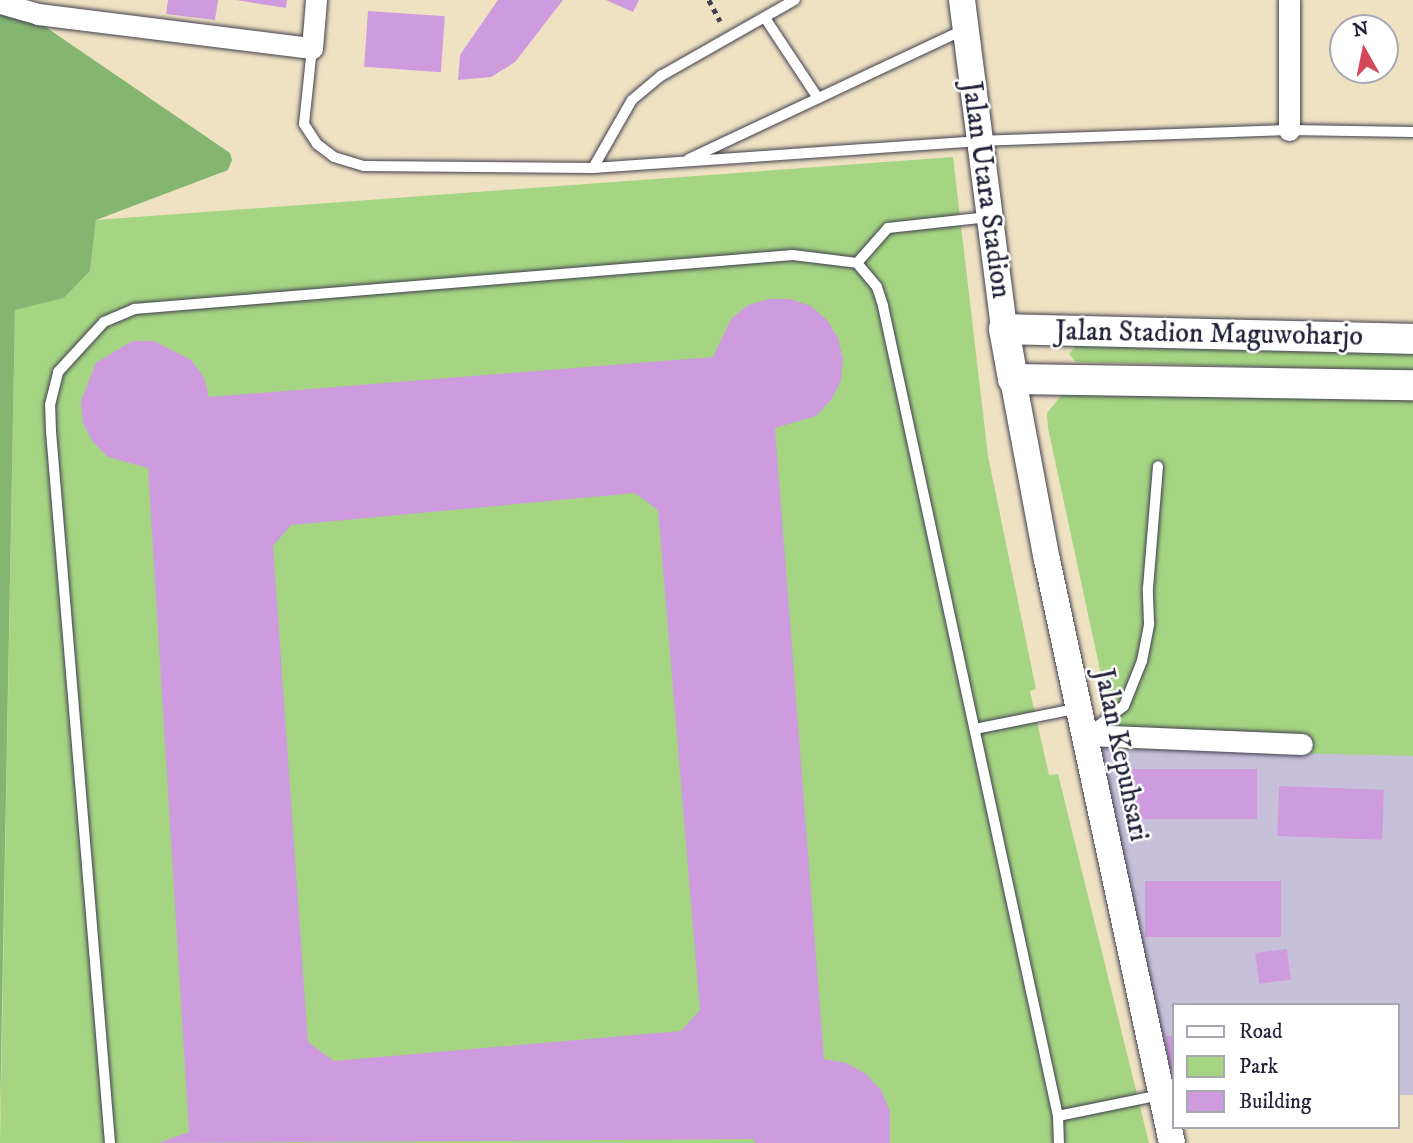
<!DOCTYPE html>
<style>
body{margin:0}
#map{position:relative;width:1413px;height:1143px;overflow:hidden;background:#efe2c3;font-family:"IM FELL DW Pica",serif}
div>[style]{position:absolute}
.industrial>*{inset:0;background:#c7c0d9}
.green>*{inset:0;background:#a5d583}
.forest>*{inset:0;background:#84b671}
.building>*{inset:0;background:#ce9bdf;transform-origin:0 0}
.path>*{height:4.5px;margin-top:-2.25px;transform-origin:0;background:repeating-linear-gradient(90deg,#413f4f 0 5px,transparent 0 10px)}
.roads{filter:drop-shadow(0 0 2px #413f4f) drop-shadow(0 0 2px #413f4f)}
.service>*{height:10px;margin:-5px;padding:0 5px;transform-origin:5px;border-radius:5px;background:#fff}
.minor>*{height:21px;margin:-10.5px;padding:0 10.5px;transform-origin:10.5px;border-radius:10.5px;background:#fff}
.tertiary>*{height:26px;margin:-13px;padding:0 13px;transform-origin:13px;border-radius:13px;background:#fff}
.secondary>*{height:30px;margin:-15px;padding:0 15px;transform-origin:15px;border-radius:15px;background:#fff}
span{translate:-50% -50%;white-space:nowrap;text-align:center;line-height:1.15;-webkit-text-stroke:5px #fff;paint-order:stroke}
.street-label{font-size:28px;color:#22223b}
.legend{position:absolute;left:1172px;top:1003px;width:228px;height:126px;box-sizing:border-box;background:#fff;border:2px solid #a7a7b1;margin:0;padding:9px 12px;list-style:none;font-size:21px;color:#22223b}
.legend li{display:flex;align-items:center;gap:14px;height:35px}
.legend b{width:35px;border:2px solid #a7a7b1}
.north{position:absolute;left:1329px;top:14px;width:70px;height:70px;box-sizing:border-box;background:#fff;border:2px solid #a7a7b1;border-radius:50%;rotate:351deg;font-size:19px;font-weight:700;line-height:28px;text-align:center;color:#22223b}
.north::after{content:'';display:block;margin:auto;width:24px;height:32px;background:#d1495b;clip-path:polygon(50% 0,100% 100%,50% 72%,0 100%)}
</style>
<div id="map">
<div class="industrial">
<div style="clip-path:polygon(1085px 735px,1413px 753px,1413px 1095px,1397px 1095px,1397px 1005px,1173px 1005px,1173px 1095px)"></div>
</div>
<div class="green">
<div style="clip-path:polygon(953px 157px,988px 456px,1036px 689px,1030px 691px,1049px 775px,1058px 774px,1149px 1143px,0 1143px,15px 309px,64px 298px,90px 271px,96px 220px)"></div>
<div style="clip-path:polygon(1076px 346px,1413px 353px,1413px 371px,1076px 362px,1069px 354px)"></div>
<div style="clip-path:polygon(1065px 391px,1413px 400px,1413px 756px,1117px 749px,1048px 428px,1047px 413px)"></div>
</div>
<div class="forest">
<div style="clip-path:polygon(0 0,6px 0,230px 153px,232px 160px,228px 170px,96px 220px,90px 271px,64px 298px,15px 310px,0 1117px)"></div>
</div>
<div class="building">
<div style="clip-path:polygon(168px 0,218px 0,215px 20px,166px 14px)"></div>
<div style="clip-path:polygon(236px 0,287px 0,286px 8px)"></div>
<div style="clip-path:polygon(498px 0,563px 0,515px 62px,491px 77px,458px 80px,460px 55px)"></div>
<div style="clip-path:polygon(606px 0,639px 0,633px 12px)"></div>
<div style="left:368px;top:11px;width:77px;height:56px;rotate:4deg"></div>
<div style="clip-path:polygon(evenodd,769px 299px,790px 299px,811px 306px,827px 320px,838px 338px,843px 359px,841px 381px,831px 400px,816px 416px,775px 428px,824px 1059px,846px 1063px,866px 1074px,881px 1090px,890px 1111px,890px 1143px,755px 1143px,754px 1139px,158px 1143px,189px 1132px,148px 468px,108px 457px,93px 442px,83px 423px,81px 401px,96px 363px,132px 341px,154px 341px,191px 360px,204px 377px,209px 397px,713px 357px,731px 319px,748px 305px,769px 299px,635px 493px,658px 510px,700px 1010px,681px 1031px,334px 1061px,308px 1042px,273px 546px,291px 525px,635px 493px)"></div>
<div style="left:1129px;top:769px;width:128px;height:50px"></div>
<div style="left:1279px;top:786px;width:105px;height:50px;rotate:2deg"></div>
<div style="left:1145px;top:881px;width:136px;height:56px"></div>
<div style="left:1287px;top:949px;width:31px;height:32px;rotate:83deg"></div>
<div style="clip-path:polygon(1166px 1036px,1173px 1036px,1173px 1070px,1169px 1070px)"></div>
</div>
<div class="path">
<div style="left:709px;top:0;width:24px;rotate:62deg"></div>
</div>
<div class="roads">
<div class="service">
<div style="left:765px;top:18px;width:96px;rotate:56.5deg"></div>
<div style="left:312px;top:48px;width:76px;rotate:96deg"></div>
<div style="left:304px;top:124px;width:24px;rotate:57deg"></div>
<div style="left:317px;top:144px;width:21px;rotate:37deg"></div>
<div style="left:334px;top:157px;width:31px;rotate:17deg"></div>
<div style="left:364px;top:166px;width:229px;rotate:0.5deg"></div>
<div style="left:593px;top:168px;width:385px;rotate:-4deg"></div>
<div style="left:977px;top:141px;width:312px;rotate:-2deg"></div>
<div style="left:1289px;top:130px;width:124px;rotate:0.9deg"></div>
<div style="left:689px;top:159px;width:305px;rotate:-25.2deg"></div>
<div style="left:593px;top:168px;width:78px;rotate:-60.2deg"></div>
<div style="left:632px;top:100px;width:38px;rotate:-40deg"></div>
<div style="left:661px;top:76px;width:154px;rotate:-29.6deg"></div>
<div style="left:857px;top:263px;width:47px;rotate:-48.5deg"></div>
<div style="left:888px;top:228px;width:101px;rotate:-6.3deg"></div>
<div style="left:975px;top:729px;width:106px;rotate:-11.4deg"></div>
<div style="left:1087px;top:734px;width:46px;rotate:-37.1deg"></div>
<div style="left:1124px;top:706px;width:48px;rotate:-68.2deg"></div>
<div style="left:1142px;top:661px;width:38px;rotate:-79deg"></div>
<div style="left:1149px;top:624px;width:36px;rotate:-92deg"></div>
<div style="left:1148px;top:588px;width:122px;rotate:-85.3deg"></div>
<div style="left:1058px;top:1116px;width:104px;rotate:-11.6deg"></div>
<div style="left:110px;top:1143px;width:714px;rotate:-94.74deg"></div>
<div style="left:51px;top:431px;width:26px;rotate:-92deg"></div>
<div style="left:50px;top:405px;width:34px;rotate:-76deg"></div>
<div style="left:58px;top:372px;width:68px;rotate:-47.4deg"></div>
<div style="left:104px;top:322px;width:33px;rotate:-23deg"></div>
<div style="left:134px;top:309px;width:661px;rotate:-4.68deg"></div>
<div style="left:793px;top:255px;width:64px;rotate:7.1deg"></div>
<div style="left:857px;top:263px;width:31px;rotate:50deg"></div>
<div style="left:877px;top:287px;width:20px;rotate:72deg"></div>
<div style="left:883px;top:306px;width:829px;rotate:77.81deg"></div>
<div style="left:1058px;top:1116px;width:27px;rotate:88deg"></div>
</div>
<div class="minor">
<div style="left:0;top:3px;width:40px;rotate:16deg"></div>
<div style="left:38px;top:14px;width:276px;rotate:7.1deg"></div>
<div style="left:312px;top:48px;width:48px;rotate:-85.2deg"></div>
<div style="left:1289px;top:130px;width:130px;rotate:-90deg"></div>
<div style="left:1085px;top:735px;width:217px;rotate:2.4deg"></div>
</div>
<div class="tertiary">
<div style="left:962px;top:0;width:332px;rotate:82.7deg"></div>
<div style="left:1013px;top:379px;width:184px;rotate:79.4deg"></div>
<div style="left:1047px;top:560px;width:596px;rotate:77.9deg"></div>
</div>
<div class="secondary">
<div style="left:1413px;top:339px;width:409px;rotate:-178.6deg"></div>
<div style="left:1004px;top:329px;width:51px;rotate:79.8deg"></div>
<div style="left:1013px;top:379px;width:400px;rotate:0.9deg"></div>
</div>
</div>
<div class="street-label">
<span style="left:986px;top:190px;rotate:82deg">Jalan Utara Stadion</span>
<span style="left:1209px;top:334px;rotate:1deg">Jalan Stadion Maguwoharjo</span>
<span style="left:1121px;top:755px;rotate:78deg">Jalan Kepuhsari</span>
</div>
<ul class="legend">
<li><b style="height:9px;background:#fff"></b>Road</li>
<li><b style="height:19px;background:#a5d583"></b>Park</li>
<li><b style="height:19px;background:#ce9bdf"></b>Building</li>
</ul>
<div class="north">N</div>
</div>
